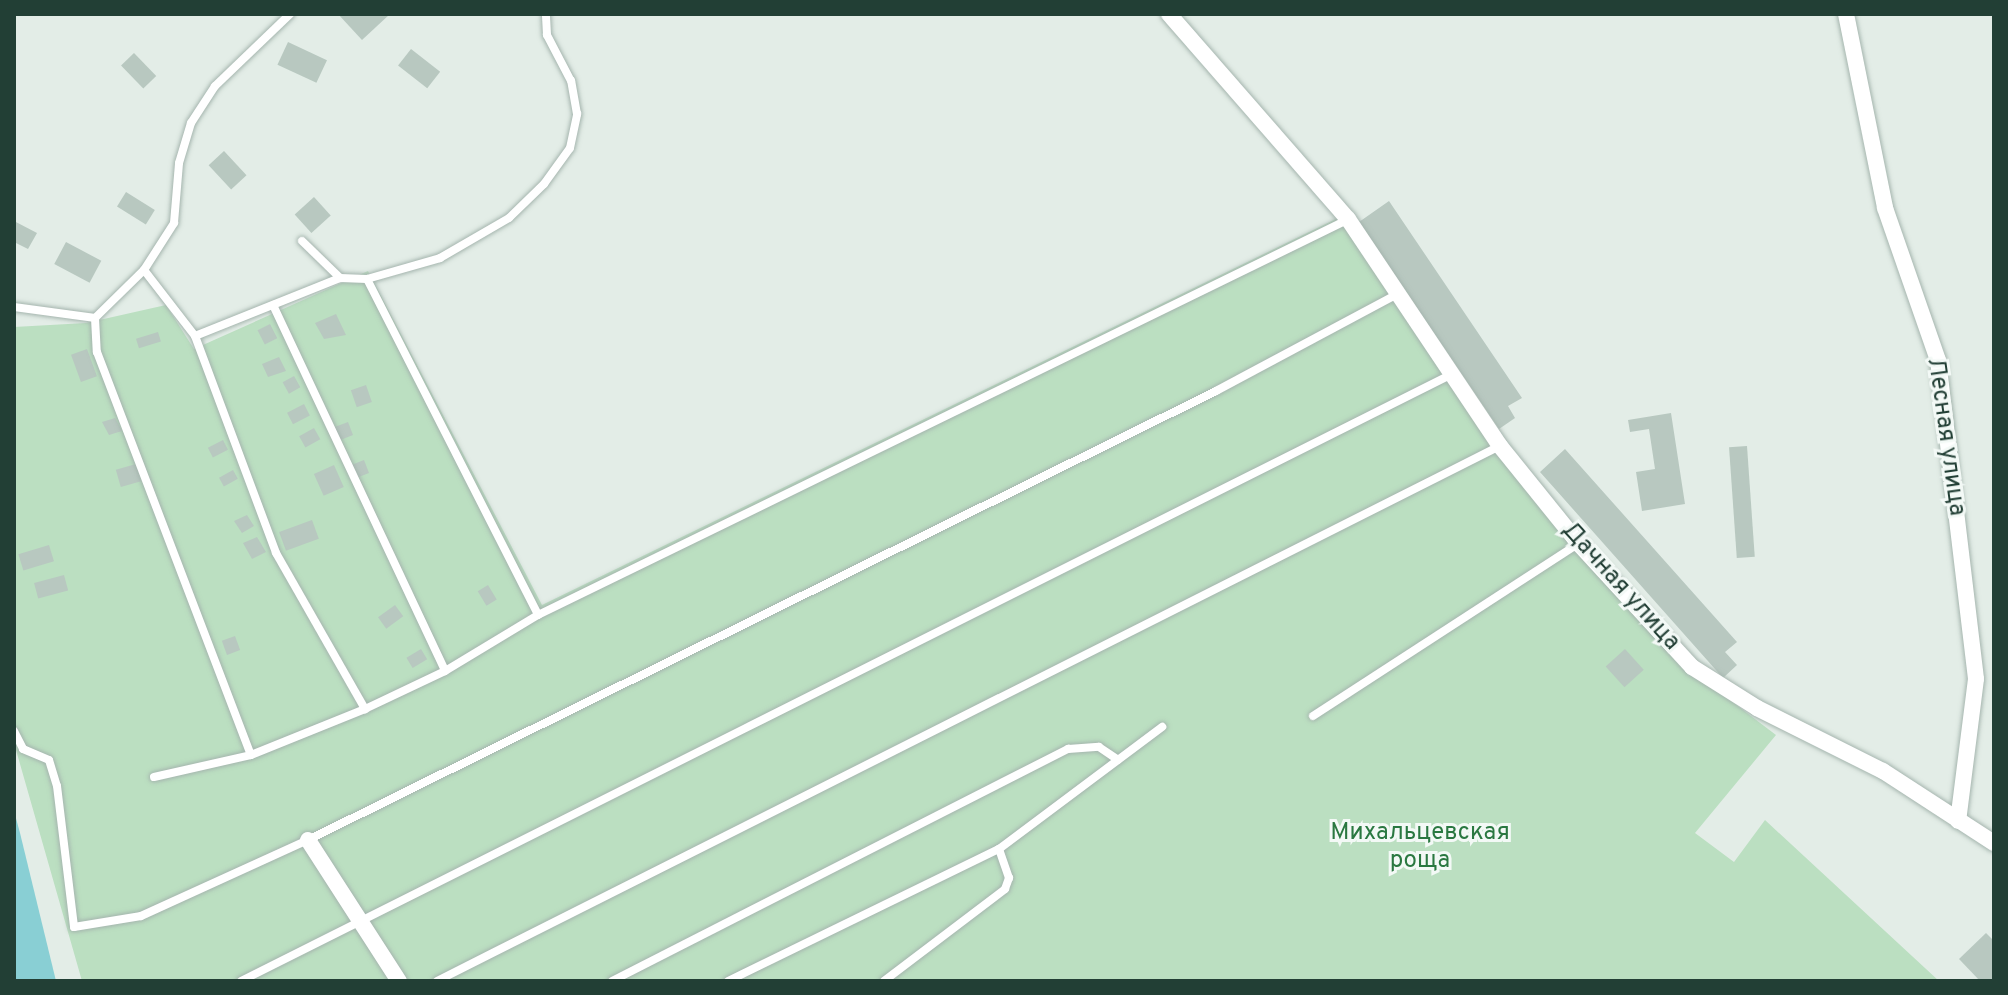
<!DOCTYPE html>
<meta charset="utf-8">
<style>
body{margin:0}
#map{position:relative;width:2008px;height:995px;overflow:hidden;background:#e3ede7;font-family:Overpass,sans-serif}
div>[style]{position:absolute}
.green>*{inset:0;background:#bbdfc1}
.water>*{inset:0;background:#89cfd4}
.building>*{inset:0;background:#b8c8c0;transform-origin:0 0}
.roads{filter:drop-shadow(0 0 2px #a5b5ae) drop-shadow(0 0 2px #a5b5ae)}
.lane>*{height:8px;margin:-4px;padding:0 4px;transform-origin:4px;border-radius:4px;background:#fff}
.street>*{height:16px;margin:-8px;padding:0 8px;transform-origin:8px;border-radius:8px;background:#fff}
span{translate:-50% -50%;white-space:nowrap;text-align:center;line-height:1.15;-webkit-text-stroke:6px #f3f9f6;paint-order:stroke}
.street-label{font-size:24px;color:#223f35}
.park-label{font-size:24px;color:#2a7841}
.frame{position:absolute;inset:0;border:16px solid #223f35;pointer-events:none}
</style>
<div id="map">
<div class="green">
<div style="clip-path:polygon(1340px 217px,1496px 449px,1689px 669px,1776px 735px,1695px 833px,1734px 862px,1765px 820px,1939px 981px,82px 981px,14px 743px,14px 327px,86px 323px,166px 305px,194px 349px,368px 271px,542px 605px)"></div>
</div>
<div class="water">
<div style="clip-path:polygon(14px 811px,20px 833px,56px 981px,14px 981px)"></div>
</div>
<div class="building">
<div style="clip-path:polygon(338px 14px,390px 14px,362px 40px)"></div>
<div style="left:288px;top:42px;width:43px;height:25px;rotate:25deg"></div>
<div style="left:411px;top:49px;width:37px;height:21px;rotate:38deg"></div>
<div style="left:134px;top:53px;width:32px;height:18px;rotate:46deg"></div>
<div style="left:224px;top:151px;width:33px;height:21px;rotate:47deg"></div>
<div style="left:126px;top:192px;width:34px;height:17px;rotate:32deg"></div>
<div style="left:314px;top:197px;width:25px;height:26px;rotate:48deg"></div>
<div style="clip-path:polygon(1389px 201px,1522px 398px,1508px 406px,1515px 418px,1499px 429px,1359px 222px)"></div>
<div style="clip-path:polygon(14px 221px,37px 233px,28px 249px,14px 242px)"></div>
<div style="left:66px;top:242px;width:40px;height:25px;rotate:28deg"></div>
<div style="clip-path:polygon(336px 314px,346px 335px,324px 339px,315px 323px)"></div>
<div style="left:270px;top:324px;width:16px;height:14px;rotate:63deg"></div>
<div style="left:158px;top:332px;width:10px;height:23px;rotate:73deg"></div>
<div style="left:87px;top:349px;width:29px;height:17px;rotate:70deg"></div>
<div style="clip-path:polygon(279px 357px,286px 371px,268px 377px,262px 364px)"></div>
<div style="left:294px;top:376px;width:13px;height:13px;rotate:61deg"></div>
<div style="left:366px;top:385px;width:18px;height:16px;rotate:71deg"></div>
<div style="left:304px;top:404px;width:13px;height:19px;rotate:63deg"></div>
<div style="clip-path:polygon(1671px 413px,1685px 504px,1642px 511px,1636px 472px,1655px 469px,1649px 429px,1630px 432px,1628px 420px)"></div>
<div style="clip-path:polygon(115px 418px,122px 431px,109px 435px,102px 422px)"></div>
<div style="left:348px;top:422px;width:14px;height:17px;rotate:69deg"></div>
<div style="left:314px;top:428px;width:13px;height:17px;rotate:61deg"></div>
<div style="left:223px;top:440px;width:11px;height:17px;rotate:63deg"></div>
<div style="left:1747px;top:446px;width:111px;height:18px;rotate:86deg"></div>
<div style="clip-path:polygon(1565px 449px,1737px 642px,1725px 652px,1737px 665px,1723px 678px,1540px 472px)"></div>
<div style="left:364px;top:460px;width:14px;height:15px;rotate:69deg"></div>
<div style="left:136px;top:464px;width:18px;height:21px;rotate:74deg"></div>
<div style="left:334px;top:465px;width:24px;height:22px;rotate:66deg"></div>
<div style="left:233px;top:470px;width:10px;height:16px;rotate:61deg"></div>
<div style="clip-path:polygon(247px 515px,254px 526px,242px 533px,234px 521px)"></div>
<div style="left:312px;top:520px;width:20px;height:35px;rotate:70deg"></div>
<div style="clip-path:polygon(257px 537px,266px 552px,252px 559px,243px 543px)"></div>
<div style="left:49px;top:545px;width:17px;height:32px;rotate:73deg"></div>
<div style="left:64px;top:575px;width:16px;height:31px;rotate:75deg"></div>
<div style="left:488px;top:585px;width:17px;height:12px;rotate:59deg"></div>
<div style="left:395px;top:605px;width:14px;height:21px;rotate:54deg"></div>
<div style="left:235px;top:636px;width:15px;height:14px;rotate:70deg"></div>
<div style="left:421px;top:649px;width:12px;height:17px;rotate:59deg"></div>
<div style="left:1625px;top:649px;width:28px;height:26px;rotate:48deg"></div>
<div style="clip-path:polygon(1986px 933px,1994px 941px,1994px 981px,1980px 981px,1959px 959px)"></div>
</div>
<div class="roads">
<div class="lane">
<div style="left:302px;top:241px;width:53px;rotate:44.2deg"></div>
<div style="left:144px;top:270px;width:83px;rotate:52.3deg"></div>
<div style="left:195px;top:336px;width:232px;rotate:69.5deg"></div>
<div style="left:276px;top:553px;width:180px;rotate:60.3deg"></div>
<div style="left:367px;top:279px;width:377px;rotate:63deg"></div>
<div style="left:273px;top:305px;width:404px;rotate:64.8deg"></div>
<div style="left:14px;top:307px;width:82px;rotate:7.7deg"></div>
<div style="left:95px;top:318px;width:69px;rotate:-44.4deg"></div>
<div style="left:144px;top:270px;width:56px;rotate:-57.4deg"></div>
<div style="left:174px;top:223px;width:60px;rotate:-85.2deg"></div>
<div style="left:179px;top:163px;width:42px;rotate:-73.3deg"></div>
<div style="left:191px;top:123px;width:44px;rotate:-57deg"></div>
<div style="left:215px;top:86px;width:104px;rotate:-43.8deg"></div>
<div style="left:95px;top:318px;width:34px;rotate:87deg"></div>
<div style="left:97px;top:352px;width:431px;rotate:69.1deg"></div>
<div style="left:195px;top:336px;width:156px;rotate:-21.8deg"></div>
<div style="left:340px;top:278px;width:27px;rotate:2deg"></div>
<div style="left:367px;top:279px;width:76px;rotate:-16deg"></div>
<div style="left:440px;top:258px;width:80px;rotate:-30.1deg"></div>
<div style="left:509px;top:218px;width:49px;rotate:-44.2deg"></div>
<div style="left:544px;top:184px;width:44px;rotate:-54.2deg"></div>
<div style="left:570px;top:148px;width:35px;rotate:-78deg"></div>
<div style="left:577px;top:114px;width:34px;rotate:-100deg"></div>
<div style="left:571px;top:81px;width:52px;rotate:-117.6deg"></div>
<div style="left:547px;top:35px;width:21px;rotate:-93deg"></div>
<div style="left:1313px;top:716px;width:316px;rotate:-33deg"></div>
<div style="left:14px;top:731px;width:20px;rotate:63deg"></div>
<div style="left:23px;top:749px;width:28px;rotate:23deg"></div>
<div style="left:49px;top:760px;width:27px;rotate:73deg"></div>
<div style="left:57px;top:786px;width:142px;rotate:83.1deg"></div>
<div style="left:74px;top:927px;width:68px;rotate:-9.3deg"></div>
<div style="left:141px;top:916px;width:183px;rotate:-24.5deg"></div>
<div style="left:308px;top:840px;width:1013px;rotate:-26.31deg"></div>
<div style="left:1216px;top:391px;width:206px;rotate:-28.1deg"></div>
<div style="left:154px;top:777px;width:99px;rotate:-12.8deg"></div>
<div style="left:251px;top:755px;width:123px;rotate:-22deg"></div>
<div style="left:365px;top:709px;width:89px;rotate:-25.4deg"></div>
<div style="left:445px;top:671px;width:109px;rotate:-31.1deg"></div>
<div style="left:538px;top:615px;width:900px;rotate:-26.02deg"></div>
<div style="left:241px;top:981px;width:1355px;rotate:-26.62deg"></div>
<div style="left:437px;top:981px;width:1190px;rotate:-26.72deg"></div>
<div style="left:612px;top:981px;width:512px;rotate:-26.97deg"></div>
<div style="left:1068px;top:749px;width:31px;rotate:-4deg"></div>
<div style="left:1099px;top:747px;width:23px;rotate:34deg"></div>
<div style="left:728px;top:981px;width:301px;rotate:-26deg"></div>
<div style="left:999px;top:849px;width:204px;rotate:-36.8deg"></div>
<div style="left:884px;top:981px;width:152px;rotate:-37.2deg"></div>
<div style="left:1005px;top:889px;width:12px;rotate:-70deg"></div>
<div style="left:1009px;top:878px;width:31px;rotate:-109deg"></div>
</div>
<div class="street">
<div style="left:1169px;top:14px;width:272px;rotate:48.9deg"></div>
<div style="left:1348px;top:219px;width:273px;rotate:56.2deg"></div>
<div style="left:1500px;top:446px;width:126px;rotate:51.1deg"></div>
<div style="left:1579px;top:544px;width:167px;rotate:47.4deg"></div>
<div style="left:1692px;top:667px;width:77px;rotate:32.2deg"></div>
<div style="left:1757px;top:708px;width:141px;rotate:26.6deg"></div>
<div style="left:1883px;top:771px;width:132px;rotate:33deg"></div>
<div style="left:1846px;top:14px;width:198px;rotate:78.6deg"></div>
<div style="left:1885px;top:208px;width:161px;rotate:70.8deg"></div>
<div style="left:1938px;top:360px;width:321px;rotate:83.2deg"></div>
<div style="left:1976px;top:679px;width:143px;rotate:97.2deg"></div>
<div style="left:308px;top:840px;width:168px;rotate:57.2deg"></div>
</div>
</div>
<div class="street-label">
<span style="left:1945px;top:437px;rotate:82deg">Лесная улица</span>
<span style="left:1620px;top:587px;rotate:48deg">Дачная улица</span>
</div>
<div class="park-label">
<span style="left:1420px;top:848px">Михальцевская<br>роща</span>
</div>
<div class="frame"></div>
</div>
